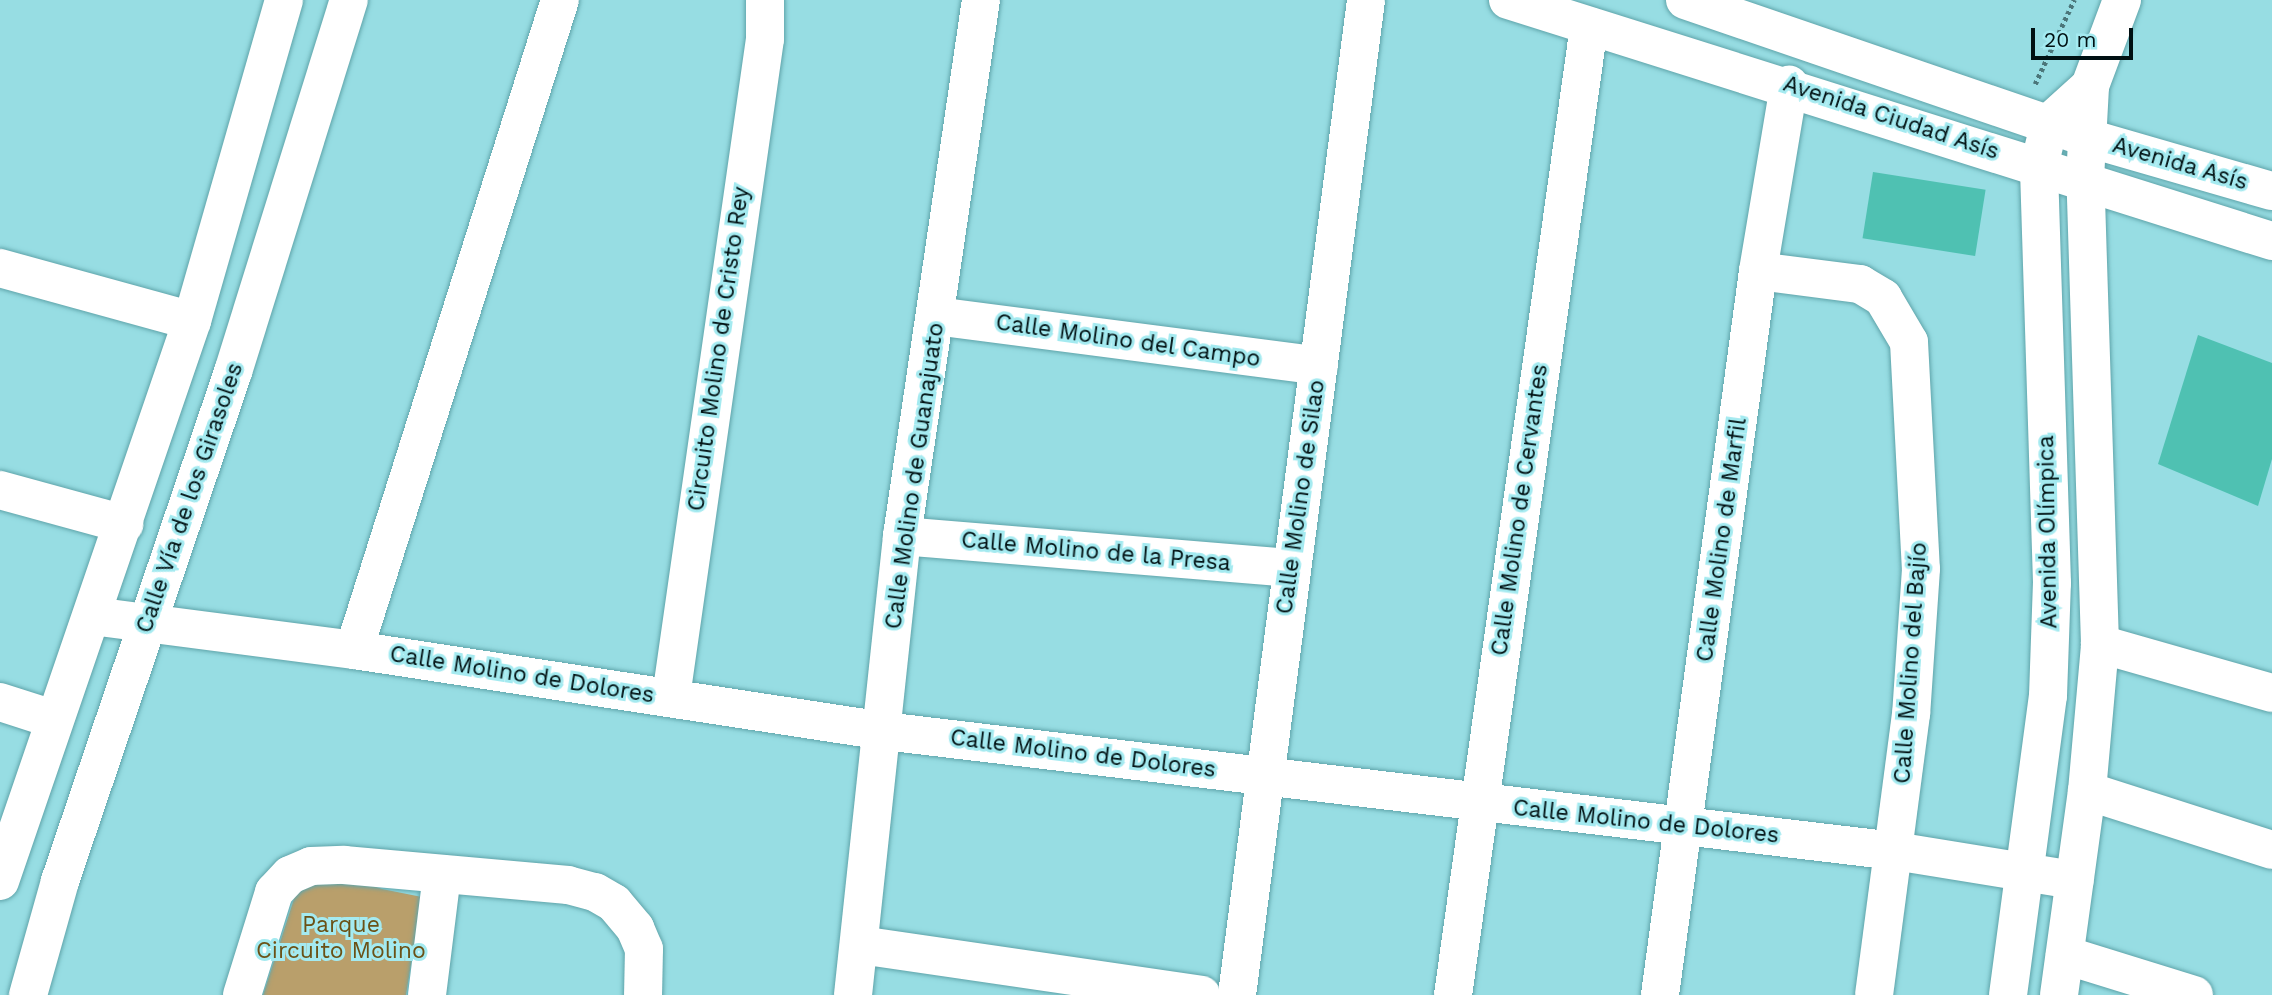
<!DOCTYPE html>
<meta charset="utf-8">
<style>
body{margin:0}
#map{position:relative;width:2272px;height:995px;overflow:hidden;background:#97dde3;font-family:"Work Sans",sans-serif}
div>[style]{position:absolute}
.green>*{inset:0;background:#b99f6b}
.building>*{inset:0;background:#4fc1b2;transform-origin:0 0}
.path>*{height:4.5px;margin-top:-2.25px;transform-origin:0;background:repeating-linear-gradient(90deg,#4b767a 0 3.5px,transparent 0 7px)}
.roads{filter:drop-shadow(0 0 2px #5fa4aa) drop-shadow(0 0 2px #5fa4aa)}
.street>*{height:38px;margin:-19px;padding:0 19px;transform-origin:19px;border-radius:19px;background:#fff}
.secondary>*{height:38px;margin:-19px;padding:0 19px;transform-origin:19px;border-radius:19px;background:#fff}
span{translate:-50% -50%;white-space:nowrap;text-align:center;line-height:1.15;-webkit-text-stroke:6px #a4eaf0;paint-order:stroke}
.street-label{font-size:23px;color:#001012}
.park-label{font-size:23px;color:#6b5116}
.scale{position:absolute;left:2031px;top:28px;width:102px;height:32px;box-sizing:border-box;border:4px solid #001012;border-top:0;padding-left:9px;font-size:21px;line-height:24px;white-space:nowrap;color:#001012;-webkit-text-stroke:5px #a4eaf0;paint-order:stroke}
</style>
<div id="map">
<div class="green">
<div style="clip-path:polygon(331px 870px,382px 889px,422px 897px,406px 995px,263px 995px,302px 874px)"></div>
</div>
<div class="building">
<div style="left:1873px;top:172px;width:114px;height:67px;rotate:9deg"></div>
<div style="clip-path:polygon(2198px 335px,2272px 363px,2272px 459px,2258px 506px,2158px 464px)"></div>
</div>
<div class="path">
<div style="left:2035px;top:84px;width:93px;rotate:-65.1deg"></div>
</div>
<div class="roads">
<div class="street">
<div style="left:0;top:268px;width:199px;rotate:15.4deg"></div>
<div style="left:1758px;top:271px;width:103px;rotate:7.3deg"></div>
<div style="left:1860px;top:284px;width:27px;rotate:31deg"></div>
<div style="left:1883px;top:298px;width:51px;rotate:59.4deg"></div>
<div style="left:1909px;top:342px;width:227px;rotate:87deg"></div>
<div style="left:1921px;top:569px;width:145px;rotate:93.9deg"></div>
<div style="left:1911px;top:714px;width:283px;rotate:97.5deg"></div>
<div style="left:936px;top:316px;width:386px;rotate:7.4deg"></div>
<div style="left:0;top:490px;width:129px;rotate:15.3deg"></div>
<div style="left:902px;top:536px;width:388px;rotate:4.7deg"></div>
<div style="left:93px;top:616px;width:263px;rotate:7.4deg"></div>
<div style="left:354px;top:650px;width:536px;rotate:8.69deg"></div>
<div style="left:884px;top:731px;width:1018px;rotate:6.77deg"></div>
<div style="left:1895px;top:851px;width:182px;rotate:9.2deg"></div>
<div style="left:2100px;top:644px;width:179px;rotate:15.9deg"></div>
<div style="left:354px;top:650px;width:682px;rotate:-72.42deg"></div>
<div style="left:671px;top:697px;width:665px;rotate:-81.87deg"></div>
<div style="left:765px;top:39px;width:39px;rotate:-90deg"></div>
<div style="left:0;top:702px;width:56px;rotate:17.8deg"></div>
<div style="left:2087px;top:791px;width:194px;rotate:17.7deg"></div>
<div style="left:860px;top:945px;width:345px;rotate:8.3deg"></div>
<div style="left:2065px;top:955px;width:135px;rotate:17.2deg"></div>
<div style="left:242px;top:995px;width:108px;rotate:-72.7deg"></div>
<div style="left:274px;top:892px;width:23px;rotate:-47deg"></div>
<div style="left:290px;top:875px;width:23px;rotate:-23deg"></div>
<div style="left:311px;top:866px;width:33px;rotate:-2deg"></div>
<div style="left:344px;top:865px;width:225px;rotate:5.1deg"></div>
<div style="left:568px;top:885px;width:28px;rotate:15deg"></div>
<div style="left:595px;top:892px;width:22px;rotate:30deg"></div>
<div style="left:614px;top:903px;width:33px;rotate:50deg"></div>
<div style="left:635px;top:928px;width:23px;rotate:67deg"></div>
<div style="left:644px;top:949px;width:46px;rotate:91.2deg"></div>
<div style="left:427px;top:995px;width:122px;rotate:-82.9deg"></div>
<div style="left:853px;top:995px;width:462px;rotate:-83.9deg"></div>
<div style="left:902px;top:536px;width:542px;rotate:-81.62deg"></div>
<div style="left:1237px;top:995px;width:1003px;rotate:-82.61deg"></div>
<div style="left:1453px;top:995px;width:978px;rotate:-82.01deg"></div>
<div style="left:1660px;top:995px;width:731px;rotate:-82.29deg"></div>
<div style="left:1758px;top:271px;width:189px;rotate:-80.5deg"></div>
</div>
<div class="secondary">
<div style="left:1508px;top:0;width:801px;rotate:17.51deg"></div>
<div style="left:1685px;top:0;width:426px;rotate:18.9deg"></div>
<div style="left:2088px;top:138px;width:191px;rotate:16.1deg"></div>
<div style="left:0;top:881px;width:592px;rotate:-71.08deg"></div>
<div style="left:192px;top:321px;width:334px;rotate:-74deg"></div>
<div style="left:28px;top:995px;width:118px;rotate:-74.3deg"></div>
<div style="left:60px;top:881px;width:538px;rotate:-71.23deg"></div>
<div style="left:233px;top:372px;width:390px;rotate:-72.7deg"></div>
<div style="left:2008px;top:995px;width:302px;rotate:-82.4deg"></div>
<div style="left:2048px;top:696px;width:113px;rotate:-88deg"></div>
<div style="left:2052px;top:583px;width:417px;rotate:-91.8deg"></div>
<div style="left:2039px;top:166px;width:45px;rotate:-76deg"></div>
<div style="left:2050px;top:122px;width:54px;rotate:-42deg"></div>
<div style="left:2059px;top:995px;width:206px;rotate:-82.2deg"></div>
<div style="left:2087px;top:791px;width:148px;rotate:-84.9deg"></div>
<div style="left:2100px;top:644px;width:465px;rotate:-91.8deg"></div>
<div style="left:2085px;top:179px;width:93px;rotate:-86.9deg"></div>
<div style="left:2090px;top:86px;width:92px;rotate:-69.6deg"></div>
</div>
</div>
<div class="street-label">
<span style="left:1891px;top:118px;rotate:18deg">Avenida Ciudad Asís</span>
<span style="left:2180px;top:164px;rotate:16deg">Avenida Asís</span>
<span style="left:1128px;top:341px;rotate:8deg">Calle Molino del Campo</span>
<span style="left:719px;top:349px;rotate:-82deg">Circuito Molino de Cristo Rey</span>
<span style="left:915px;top:476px;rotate:-82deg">Calle Molino de Guanajuato</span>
<span style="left:1301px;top:497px;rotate:-82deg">Calle Molino de Silao</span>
<span style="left:190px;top:498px;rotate:-71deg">Calle Vía de los Girasoles</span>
<span style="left:1520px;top:510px;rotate:-82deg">Calle Molino de Cervantes</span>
<span style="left:2048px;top:532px;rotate:-91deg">Avenida Olímpica</span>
<span style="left:1722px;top:540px;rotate:-82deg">Calle Molino de Marfil</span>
<span style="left:1096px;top:552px;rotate:5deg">Calle Molino de la Presa</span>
<span style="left:1911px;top:663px;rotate:-86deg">Calle Molino del Bajío</span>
<span style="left:522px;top:675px;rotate:9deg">Calle Molino de Dolores</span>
<span style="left:1083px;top:754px;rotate:7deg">Calle Molino de Dolores</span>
<span style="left:1646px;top:822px;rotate:6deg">Calle Molino de Dolores</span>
</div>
<div class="park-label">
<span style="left:341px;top:938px">Parque<br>Circuito Molino</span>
</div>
<div class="scale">20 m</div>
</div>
